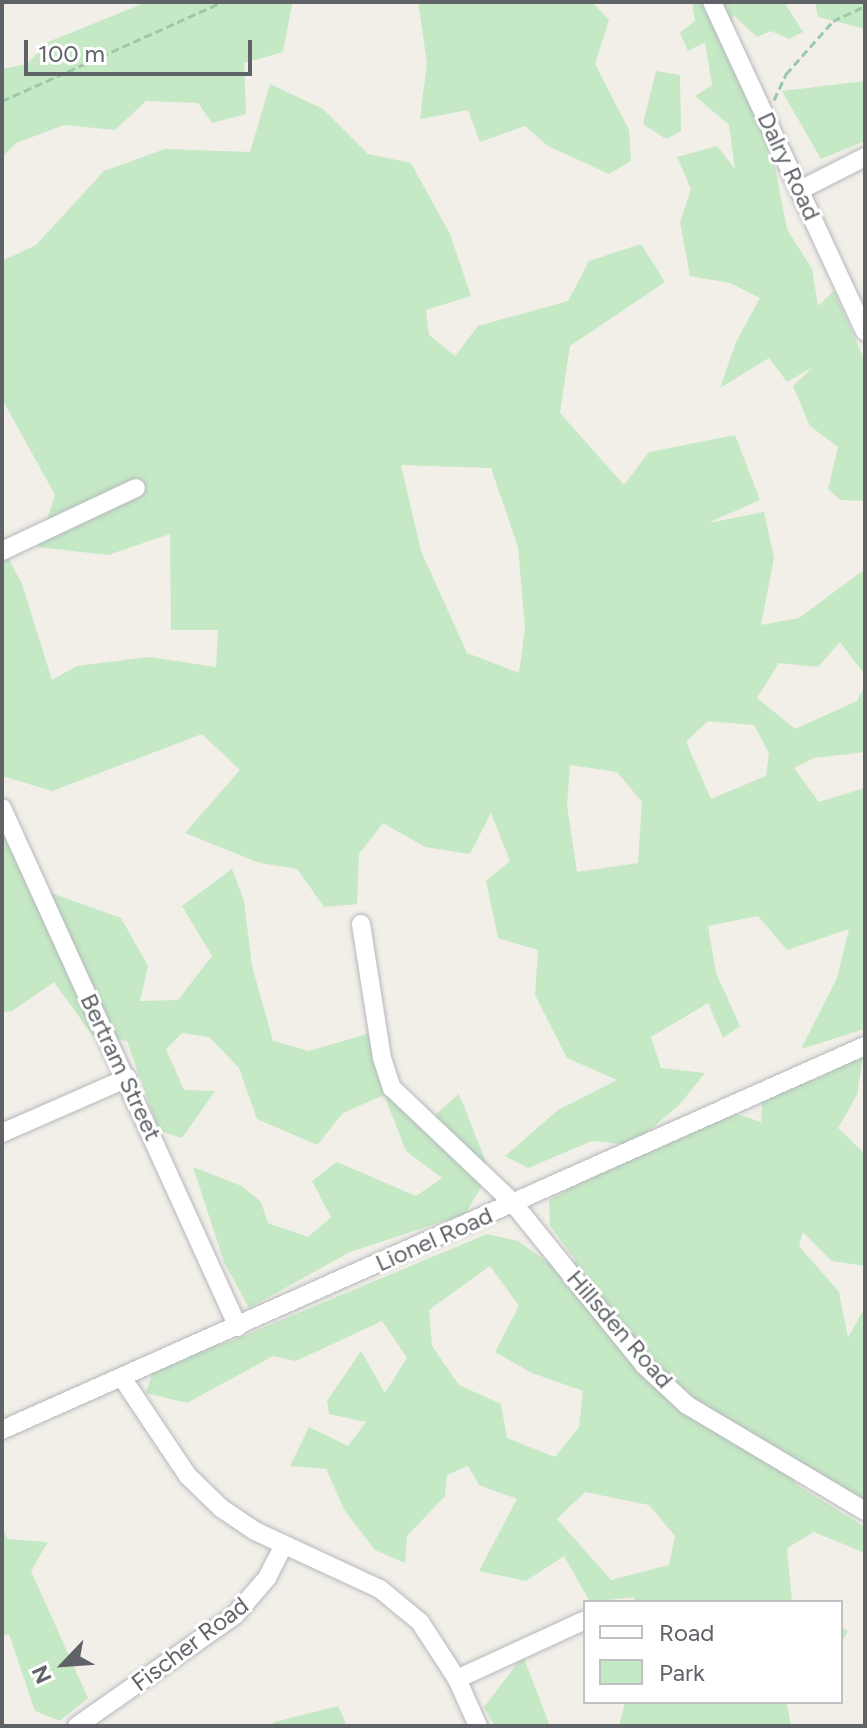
<!DOCTYPE html>
<style>
body{margin:0}
#map{position:relative;width:867px;height:1728px;overflow:hidden;background:#f1efe8;font-family:Figtree,sans-serif}
div>[style]{position:absolute}
.green>*{inset:0;background:#c5e8c5;transform-origin:0 0}
.path>*{height:3px;margin-top:-1.5px;transform-origin:0;background:repeating-linear-gradient(90deg,#9cc7a9 0 8px,transparent 0 12px)}
.roads{filter:drop-shadow(0 0 2px #b5b8bc) drop-shadow(0 0 2px #b5b8bc)}
.street>*{height:18px;margin:-9px;padding:0 9px;transform-origin:9px;border-radius:9px;background:#fff}
span{translate:-50% -50%;white-space:nowrap;text-align:center;line-height:1.15;-webkit-text-stroke:6px #fff;paint-order:stroke}
.street-label{font-size:24px;color:#5f6368}
.frame{position:absolute;inset:0;border:4px solid #5f6368;pointer-events:none}
.legend{position:absolute;left:583px;top:1600px;width:260px;height:104px;box-sizing:border-box;background:#fff;border:2px solid #bfc1c3;margin:0;padding:10px 14px;list-style:none;font-size:24px;color:#5f6368}
.legend li{display:flex;align-items:center;gap:16px;height:40px}
.legend b{width:40px;border:2px solid #bfc1c3}
.north{position:absolute;left:24px;top:1624px;width:80px;height:80px;-webkit-text-stroke:6px #fff;paint-order:stroke;rotate:245deg;font-size:22px;font-weight:700;line-height:32px;text-align:center;color:#5f6368}
.north::after{content:'';display:block;margin:auto;width:28px;height:36px;background:#5f6368;clip-path:polygon(50% 0,100% 100%,50% 72%,0 100%)}
.scale{position:absolute;left:24px;top:40px;width:228px;height:36px;box-sizing:border-box;border:4px solid #5f6368;border-top:0;padding-left:10px;font-size:24px;line-height:28px;white-space:nowrap;color:#5f6368;-webkit-text-stroke:6px #fff;paint-order:stroke}
</style>
<div id="map">
<div class="green">
<div style="clip-path:polygon(147px 2px,298px 2px,292px 5px,283px 52px,244px 63px,246px 114px,212px 123px,198px 103px,146px 101px,115px 130px,64px 125px,16px 143px,2px 157px,2px 69px,27px 64px,48px 42px)"></div>
<div style="clip-path:polygon(418px 2px,592px 2px,609px 20px,595px 64px,629px 130px,631px 161px,609px 174px,548px 146px,525px 126px,480px 142px,468px 110px,420px 119px,427px 63px)"></div>
<div style="clip-path:polygon(692px 2px,784px 2px,803px 32px,789px 39px,771px 31px,757px 37px,733px 15px,729px 55px,773px 157px,787px 229px,812px 269px,818px 306px,834px 291px,865px 361px,865px 501px,840px 500px,828px 489px,838px 447px,810px 426px,793px 386px,813px 367px,787px 382px,769px 358px,720px 388px,736px 342px,760px 298px,730px 283px,690px 276px,680px 222px,691px 189px,677px 157px,717px 146px,735px 169px,729px 125px,695px 96px,712px 85px,705px 42px,688px 51px,680px 33px,695px 21px)"></div>
<div style="clip-path:polygon(815px 2px,865px 2px,865px 29px,818px 17px)"></div>
<div style="clip-path:polygon(656px 71px,680px 75px,681px 131px,666px 139px,643px 124px)"></div>
<div style="clip-path:polygon(865px 81px,865px 141px,821px 159px,782px 91px)"></div>
<div style="clip-path:polygon(evenodd,270px 84px,323px 109px,368px 154px,411px 163px,450px 234px,471px 296px,426px 310px,429px 335px,455px 356px,478px 326px,568px 301px,589px 261px,641px 244px,665px 282px,570px 346px,560px 413px,624px 485px,649px 452px,735px 435px,760px 500px,708px 523px,764px 512px,774px 558px,761px 625px,799px 618px,865px 569px,865px 675px,840px 642px,818px 667px,779px 663px,757px 698px,795px 729px,857px 701px,865px 686px,865px 752px,814px 758px,794px 768px,819px 802px,865px 788px,865px 1029px,801px 1049px,837px 978px,849px 929px,787px 950px,758px 916px,708px 926px,716px 973px,740px 1026px,723px 1038px,708px 1003px,651px 1037px,661px 1068px,705px 1073px,679px 1105px,632px 1145px,592px 1141px,528px 1168px,505px 1156px,558px 1110px,617px 1080px,567px 1058px,535px 995px,538px 950px,498px 938px,486px 881px,510px 861px,491px 813px,470px 854px,425px 847px,383px 823px,359px 854px,357px 904px,324px 907px,297px 869px,260px 863px,185px 833px,240px 770px,202px 734px,52px 791px,2px 776px,2px 546px,22px 584px,52px 680px,77px 666px,149px 657px,216px 667px,218px 630px,171px 630px,170px 534px,108px 555px,38px 547px,55px 495px,2px 399px,2px 261px,36px 245px,104px 171px,165px 149px,250px 152px,270px 84px,401px 465px,491px 468px,518px 547px,525px 628px,519px 673px,467px 653px,421px 551px,401px 465px,270px 84px,708px 721px,754px 725px,769px 753px,766px 776px,711px 799px,686px 742px,708px 721px,270px 84px,570px 765px,617px 772px,642px 802px,638px 863px,577px 872px,567px 806px,570px 765px)"></div>
<div style="clip-path:polygon(2px 828px,29px 885px,121px 918px,148px 966px,140px 1001px,178px 1000px,212px 956px,182px 906px,232px 869px,244px 901px,252px 966px,273px 1041px,309px 1051px,387px 1028px,384px 1083px,426px 1123px,459px 1094px,490px 1172px,465px 1214px,350px 1252px,249px 1308px,224px 1262px,193px 1167px,242px 1186px,261px 1202px,268px 1223px,308px 1237px,331px 1217px,312px 1181px,337px 1162px,416px 1196px,442px 1178px,406px 1151px,384px 1095px,343px 1113px,317px 1145px,257px 1119px,239px 1068px,209px 1037px,182px 1033px,166px 1049px,184px 1090px,215px 1091px,182px 1138px,159px 1131px,127px 1041px,93px 1036px,54px 982px,12px 1011px,2px 1012px)"></div>
<div style="clip-path:polygon(evenodd,863px 1055px,857px 1095px,838px 1128px,865px 1154px,865px 1266px,832px 1261px,803px 1232px,799px 1246px,839px 1292px,848px 1338px,865px 1307px,865px 1503px,775px 1455px,797px 1485px,865px 1527px,865px 1553px,814px 1532px,787px 1548px,792px 1602px,632px 1602px,635px 1597px,590px 1602px,564px 1556px,526px 1581px,479px 1571px,517px 1499px,479px 1485px,468px 1466px,447px 1475px,445px 1496px,407px 1536px,405px 1563px,375px 1550px,345px 1511px,326px 1469px,290px 1466px,309px 1427px,348px 1446px,366px 1422px,329px 1414px,327px 1401px,361px 1351px,385px 1393px,407px 1358px,382px 1321px,296px 1361px,273px 1356px,187px 1403px,146px 1393px,155px 1366px,234px 1340px,487px 1234px,518px 1241px,556px 1268px,576px 1261px,550px 1226px,549px 1200px,673px 1132px,707px 1126px,725px 1110px,761px 1122px,763px 1095px,818px 1079px,863px 1055px,490px 1266px,519px 1306px,495px 1352px,532px 1373px,583px 1391px,579px 1427px,555px 1457px,507px 1438px,501px 1404px,459px 1385px,432px 1346px,429px 1310px,490px 1266px,863px 1055px,585px 1492px,649px 1505px,675px 1536px,669px 1565px,611px 1580px,557px 1519px,585px 1492px)"></div>
<div style="clip-path:polygon(2px 1529px,8px 1539px,48px 1542px,31px 1571px,88px 1698px,60px 1721px,35px 1711px,9px 1634px,2px 1636px)"></div>
<div style="left:841px;top:1627px;width:8px;height:60px;rotate:30deg"></div>
<div style="clip-path:polygon(523px 1656px,550px 1726px,495px 1726px,484px 1707px)"></div>
<div style="clip-path:polygon(625px 1702px,791px 1702px,787px 1704px,791px 1726px,619px 1726px)"></div>
<div style="clip-path:polygon(338px 1706px,347px 1726px,271px 1726px,274px 1722px)"></div>
</div>
<div class="path">
<div style="left:774px;top:100px;width:29px;rotate:-65deg"></div>
<div style="left:786px;top:74px;width:71px;rotate:-48.4deg"></div>
<div style="left:833px;top:21px;width:35px;rotate:-25deg"></div>
<div style="left:2px;top:101px;width:241px;rotate:-24.2deg"></div>
</div>
<div class="roads">
<div class="street">
<div style="left:712px;top:2px;width:363px;rotate:65.1deg"></div>
<div style="left:800px;top:190px;width:73px;rotate:-26.9deg"></div>
<div style="left:2px;top:551px;width:148px;rotate:-25.2deg"></div>
<div style="left:2px;top:808px;width:570px;rotate:65.55deg"></div>
<div style="left:361px;top:924px;width:136px;rotate:81.1deg"></div>
<div style="left:382px;top:1058px;width:32px;rotate:72deg"></div>
<div style="left:392px;top:1088px;width:167px;rotate:43.5deg"></div>
<div style="left:513px;top:1203px;width:208px;rotate:51deg"></div>
<div style="left:644px;top:1365px;width:59px;rotate:42.9deg"></div>
<div style="left:687px;top:1405px;width:207px;rotate:30.8deg"></div>
<div style="left:2px;top:1133px;width:137px;rotate:-23.7deg"></div>
<div style="left:123px;top:1379px;width:117px;rotate:56.2deg"></div>
<div style="left:188px;top:1476px;width:46px;rotate:44.1deg"></div>
<div style="left:221px;top:1508px;width:41px;rotate:34.1deg"></div>
<div style="left:255px;top:1531px;width:138px;rotate:24.9deg"></div>
<div style="left:380px;top:1589px;width:52px;rotate:39.5deg"></div>
<div style="left:420px;top:1622px;width:68px;rotate:57deg"></div>
<div style="left:457px;top:1679px;width:51px;rotate:65.9deg"></div>
<div style="left:2px;top:1430px;width:945px;rotate:-23.99deg"></div>
<div style="left:457px;top:1679px;width:141px;rotate:-24.7deg"></div>
<div style="left:77px;top:1726px;width:193px;rotate:-35.1deg"></div>
<div style="left:235px;top:1615px;width:49px;rotate:-49.1deg"></div>
<div style="left:267px;top:1578px;width:37px;rotate:-63deg"></div>
</div>
</div>
<div class="street-label">
<span style="left:789px;top:166px;rotate:65deg">Dalry Road</span>
<span style="left:121px;top:1067px;rotate:65deg">Bertram Street</span>
<span style="left:434px;top:1239px;rotate:-24deg">Lionel Road</span>
<span style="left:620px;top:1329px;rotate:49deg">Hillsden Road</span>
<span style="left:190px;top:1644px;rotate:-37deg">Fischer Road</span>
</div>
<div class="frame"></div>
<ul class="legend">
<li><b style="height:10px;background:#fff"></b>Road</li>
<li><b style="height:22px;background:#c5e8c5"></b>Park</li>
</ul>
<div class="north">N</div>
<div class="scale">100 m</div>
</div>
